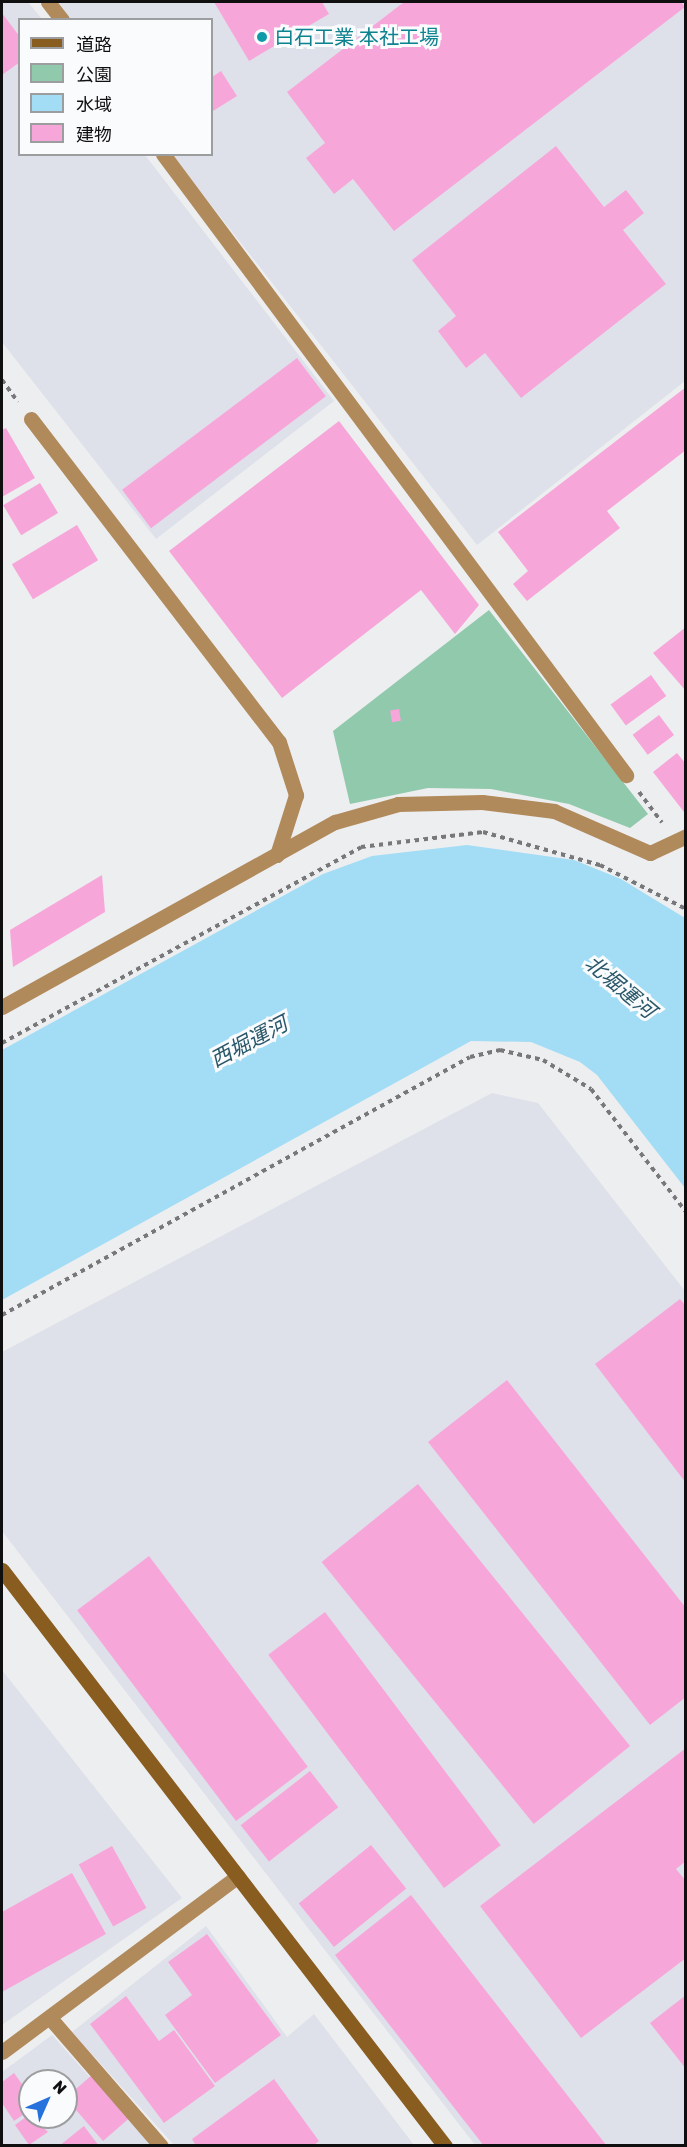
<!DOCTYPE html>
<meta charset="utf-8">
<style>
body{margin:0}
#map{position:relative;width:687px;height:2147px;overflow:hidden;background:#edeef0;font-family:Rubik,"Noto Sans JP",sans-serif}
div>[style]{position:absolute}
.built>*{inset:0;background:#dfe1ea}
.green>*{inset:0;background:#91c9ac}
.water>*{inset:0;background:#a2ddf5}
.building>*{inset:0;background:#f7a6da;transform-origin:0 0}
.path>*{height:4px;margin-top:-2px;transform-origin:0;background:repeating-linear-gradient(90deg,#78787a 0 4.5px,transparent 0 9px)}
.lane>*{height:15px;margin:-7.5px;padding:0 7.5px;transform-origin:7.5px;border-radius:7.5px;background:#b18a5c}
.street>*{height:15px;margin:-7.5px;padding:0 7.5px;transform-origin:7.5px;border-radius:7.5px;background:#b18a5c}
.secondary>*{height:15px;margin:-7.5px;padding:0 7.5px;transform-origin:7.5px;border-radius:7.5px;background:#895c1f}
.dots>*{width:16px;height:16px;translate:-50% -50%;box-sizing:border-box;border:3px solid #fafbfd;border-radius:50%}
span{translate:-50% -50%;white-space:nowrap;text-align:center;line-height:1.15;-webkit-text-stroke:6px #fafbfd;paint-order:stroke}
.culture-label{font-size:20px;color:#0d838f}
.left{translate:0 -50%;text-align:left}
.water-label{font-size:21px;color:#295769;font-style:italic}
.frame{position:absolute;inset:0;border:3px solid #0f0f10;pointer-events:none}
.legend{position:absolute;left:18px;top:18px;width:195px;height:138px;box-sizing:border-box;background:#fafbfd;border:2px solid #9c9d9e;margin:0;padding:8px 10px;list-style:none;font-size:18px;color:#0f0f10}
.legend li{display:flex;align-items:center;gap:12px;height:30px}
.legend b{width:30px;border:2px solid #9c9d9e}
.north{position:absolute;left:18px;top:2069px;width:60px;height:60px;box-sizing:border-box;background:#fafbfd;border:2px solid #9c9d9e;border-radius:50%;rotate:45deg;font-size:16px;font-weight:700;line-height:24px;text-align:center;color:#0f0f10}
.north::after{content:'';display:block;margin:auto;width:21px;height:27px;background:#2672dd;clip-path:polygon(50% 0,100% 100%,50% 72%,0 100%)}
</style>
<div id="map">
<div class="built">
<div style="clip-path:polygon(2px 2px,28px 2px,42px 19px,20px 20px,20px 154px,145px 155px,334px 401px,156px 539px,2px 342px)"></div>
<div style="clip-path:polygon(58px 2px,685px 2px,685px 381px,477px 545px,172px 155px,212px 154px,212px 20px,71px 19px)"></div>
<div style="clip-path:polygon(492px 1093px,538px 1103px,685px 1291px,685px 2145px,475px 2145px,2px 1531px,2px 1352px)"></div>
<div style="clip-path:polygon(2px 1670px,182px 1898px,2px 2025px)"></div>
<div style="clip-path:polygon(206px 1926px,287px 2037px,314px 2014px,414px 2145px,174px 2145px,72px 2032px)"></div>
<div style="clip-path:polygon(evenodd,52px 2035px,151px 2145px,2px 2145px,2px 2072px,52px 2035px,30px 2081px,66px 2081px,66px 2117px,30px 2117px,30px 2081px)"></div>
</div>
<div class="green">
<div style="clip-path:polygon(489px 610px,648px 814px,630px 828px,569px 804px,491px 789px,428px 788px,350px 804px,333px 731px)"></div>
</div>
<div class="water">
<div style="clip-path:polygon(467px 845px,574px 860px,621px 879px,685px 918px,685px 1188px,597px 1075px,580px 1062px,531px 1042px,471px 1041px,2px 1300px,2px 1050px,323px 874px,372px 856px)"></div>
</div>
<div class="building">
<div style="clip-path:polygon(214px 2px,322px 2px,329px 14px,249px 61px)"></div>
<div style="clip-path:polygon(404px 2px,681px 2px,685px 7px,394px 231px,353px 179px,334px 194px,306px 158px,325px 143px,287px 92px)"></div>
<div style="clip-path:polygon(2px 13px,20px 37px,20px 62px,2px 75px)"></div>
<div style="clip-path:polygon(221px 71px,237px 96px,213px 111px,212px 77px)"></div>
<div style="clip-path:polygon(556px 146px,604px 207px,626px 190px,644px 213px,623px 230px,666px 284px,521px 398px,485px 353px,466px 368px,438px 331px,456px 316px,412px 260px)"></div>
<div style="left:297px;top:358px;width:48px;height:219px;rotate:53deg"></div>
<div style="clip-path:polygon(686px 387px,686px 450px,607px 511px,620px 528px,527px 601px,513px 584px,528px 571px,498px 532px)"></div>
<div style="clip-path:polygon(339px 421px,479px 605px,455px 634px,421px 590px,282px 698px,169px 551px)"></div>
<div style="clip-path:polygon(6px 428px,35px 478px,2px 497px,2px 430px)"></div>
<div style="left:40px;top:483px;width:35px;height:43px;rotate:59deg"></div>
<div style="left:77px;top:525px;width:41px;height:76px;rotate:59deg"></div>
<div style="clip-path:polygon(686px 627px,686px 691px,653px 653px)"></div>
<div style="left:651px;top:675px;width:26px;height:50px;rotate:54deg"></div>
<div style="left:399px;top:709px;width:12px;height:9px;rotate:81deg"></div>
<div style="left:659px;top:715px;width:25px;height:33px;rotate:53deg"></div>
<div style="clip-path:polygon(677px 753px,686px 764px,684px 812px,653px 772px)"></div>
<div style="clip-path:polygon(102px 875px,105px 912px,13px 967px,10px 930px)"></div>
<div style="clip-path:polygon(680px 1299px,686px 1306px,686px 1483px,595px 1364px)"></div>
<div style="clip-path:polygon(507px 1380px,686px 1608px,686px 1697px,650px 1725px,428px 1442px)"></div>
<div style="left:418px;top:1484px;width:337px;height:124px;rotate:51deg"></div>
<div style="left:149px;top:1556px;width:264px;height:90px;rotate:53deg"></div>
<div style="left:325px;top:1612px;width:292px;height:71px;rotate:53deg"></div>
<div style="clip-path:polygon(686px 1748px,686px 1861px,676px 1869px,686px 1881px,686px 1958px,581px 2038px,480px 1906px)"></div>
<div style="left:310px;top:1771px;width:46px;height:88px;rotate:52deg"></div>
<div style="left:371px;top:1845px;width:56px;height:93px;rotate:51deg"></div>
<div style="left:112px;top:1846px;width:71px;height:38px;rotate:61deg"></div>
<div style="clip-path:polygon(72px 1873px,106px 1934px,2px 1992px,2px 1912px)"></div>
<div style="clip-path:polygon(411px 1895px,607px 2146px,484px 2146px,335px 1955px)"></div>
<div style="clip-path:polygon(207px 1934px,281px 2035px,215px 2083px,165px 2015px,192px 1995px,168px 1962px)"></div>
<div style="clip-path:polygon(686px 1995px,686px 2069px,650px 2023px)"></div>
<div style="clip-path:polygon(126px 1996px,159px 2041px,174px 2030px,215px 2086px,164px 2123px,90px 2024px)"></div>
<div style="clip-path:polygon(14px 2073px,30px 2095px,30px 2110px,14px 2121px,2px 2103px,2px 2082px)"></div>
<div style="left:92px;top:2075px;width:57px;height:35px;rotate:49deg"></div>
<div style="clip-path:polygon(274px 2079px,319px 2141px,313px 2146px,196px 2146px,192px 2139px)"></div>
<div style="clip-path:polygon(30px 2114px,48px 2132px,29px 2145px,15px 2125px)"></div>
<div style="clip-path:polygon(84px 2126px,99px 2146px,59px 2146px)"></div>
</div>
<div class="path">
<div style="left:2px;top:380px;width:27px;rotate:54deg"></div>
<div style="left:639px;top:792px;width:38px;rotate:53deg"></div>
<div style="left:2px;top:1043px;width:409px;rotate:-28.6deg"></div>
<div style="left:361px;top:847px;width:123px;rotate:-7deg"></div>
<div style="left:483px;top:832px;width:122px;rotate:15.8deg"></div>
<div style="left:600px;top:865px;width:97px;rotate:27.1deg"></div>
<div style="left:2px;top:1315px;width:534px;rotate:-28.87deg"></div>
<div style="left:470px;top:1057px;width:31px;rotate:-13deg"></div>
<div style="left:500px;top:1050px;width:44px;rotate:13.1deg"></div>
<div style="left:543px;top:1060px;width:56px;rotate:31.1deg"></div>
<div style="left:591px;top:1089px;width:155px;rotate:52.3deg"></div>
</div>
<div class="lane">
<div style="left:48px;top:2px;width:23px;rotate:52deg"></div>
<div style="left:163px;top:154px;width:775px;rotate:53.29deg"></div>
<div style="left:50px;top:2018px;width:169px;rotate:49.1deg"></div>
</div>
<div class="street">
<div style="left:31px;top:419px;width:407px;rotate:52.5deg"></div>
<div style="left:279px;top:742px;width:56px;rotate:72.2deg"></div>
<div style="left:296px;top:795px;width:63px;rotate:107.6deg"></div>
<div style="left:2px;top:1007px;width:381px;rotate:-29.1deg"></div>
<div style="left:335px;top:822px;width:66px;rotate:-15.9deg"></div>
<div style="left:398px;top:804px;width:84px;rotate:-1.4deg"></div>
<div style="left:482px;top:802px;width:73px;rotate:7.1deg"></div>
<div style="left:554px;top:811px;width:105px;rotate:23.6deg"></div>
<div style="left:650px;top:853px;width:40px;rotate:-25deg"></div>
<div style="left:2px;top:2052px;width:294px;rotate:-36.7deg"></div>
</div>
<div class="secondary">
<div style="left:2px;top:1570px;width:727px;rotate:52.44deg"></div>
</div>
<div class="dots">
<div style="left:262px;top:37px;background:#0f9aa8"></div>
</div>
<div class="culture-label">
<span class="left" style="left:274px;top:37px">白石工業 本社工場</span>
</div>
<div class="water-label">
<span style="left:620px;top:987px;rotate:40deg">北堀運河</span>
<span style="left:249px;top:1042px;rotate:-28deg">西堀運河</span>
</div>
<div class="frame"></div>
<ul class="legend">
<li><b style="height:8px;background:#895c1f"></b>道路</li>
<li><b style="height:16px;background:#91c9ac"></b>公園</li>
<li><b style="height:16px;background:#a2ddf5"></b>水域</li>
<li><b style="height:16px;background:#f7a6da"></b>建物</li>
</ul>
<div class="north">N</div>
</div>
